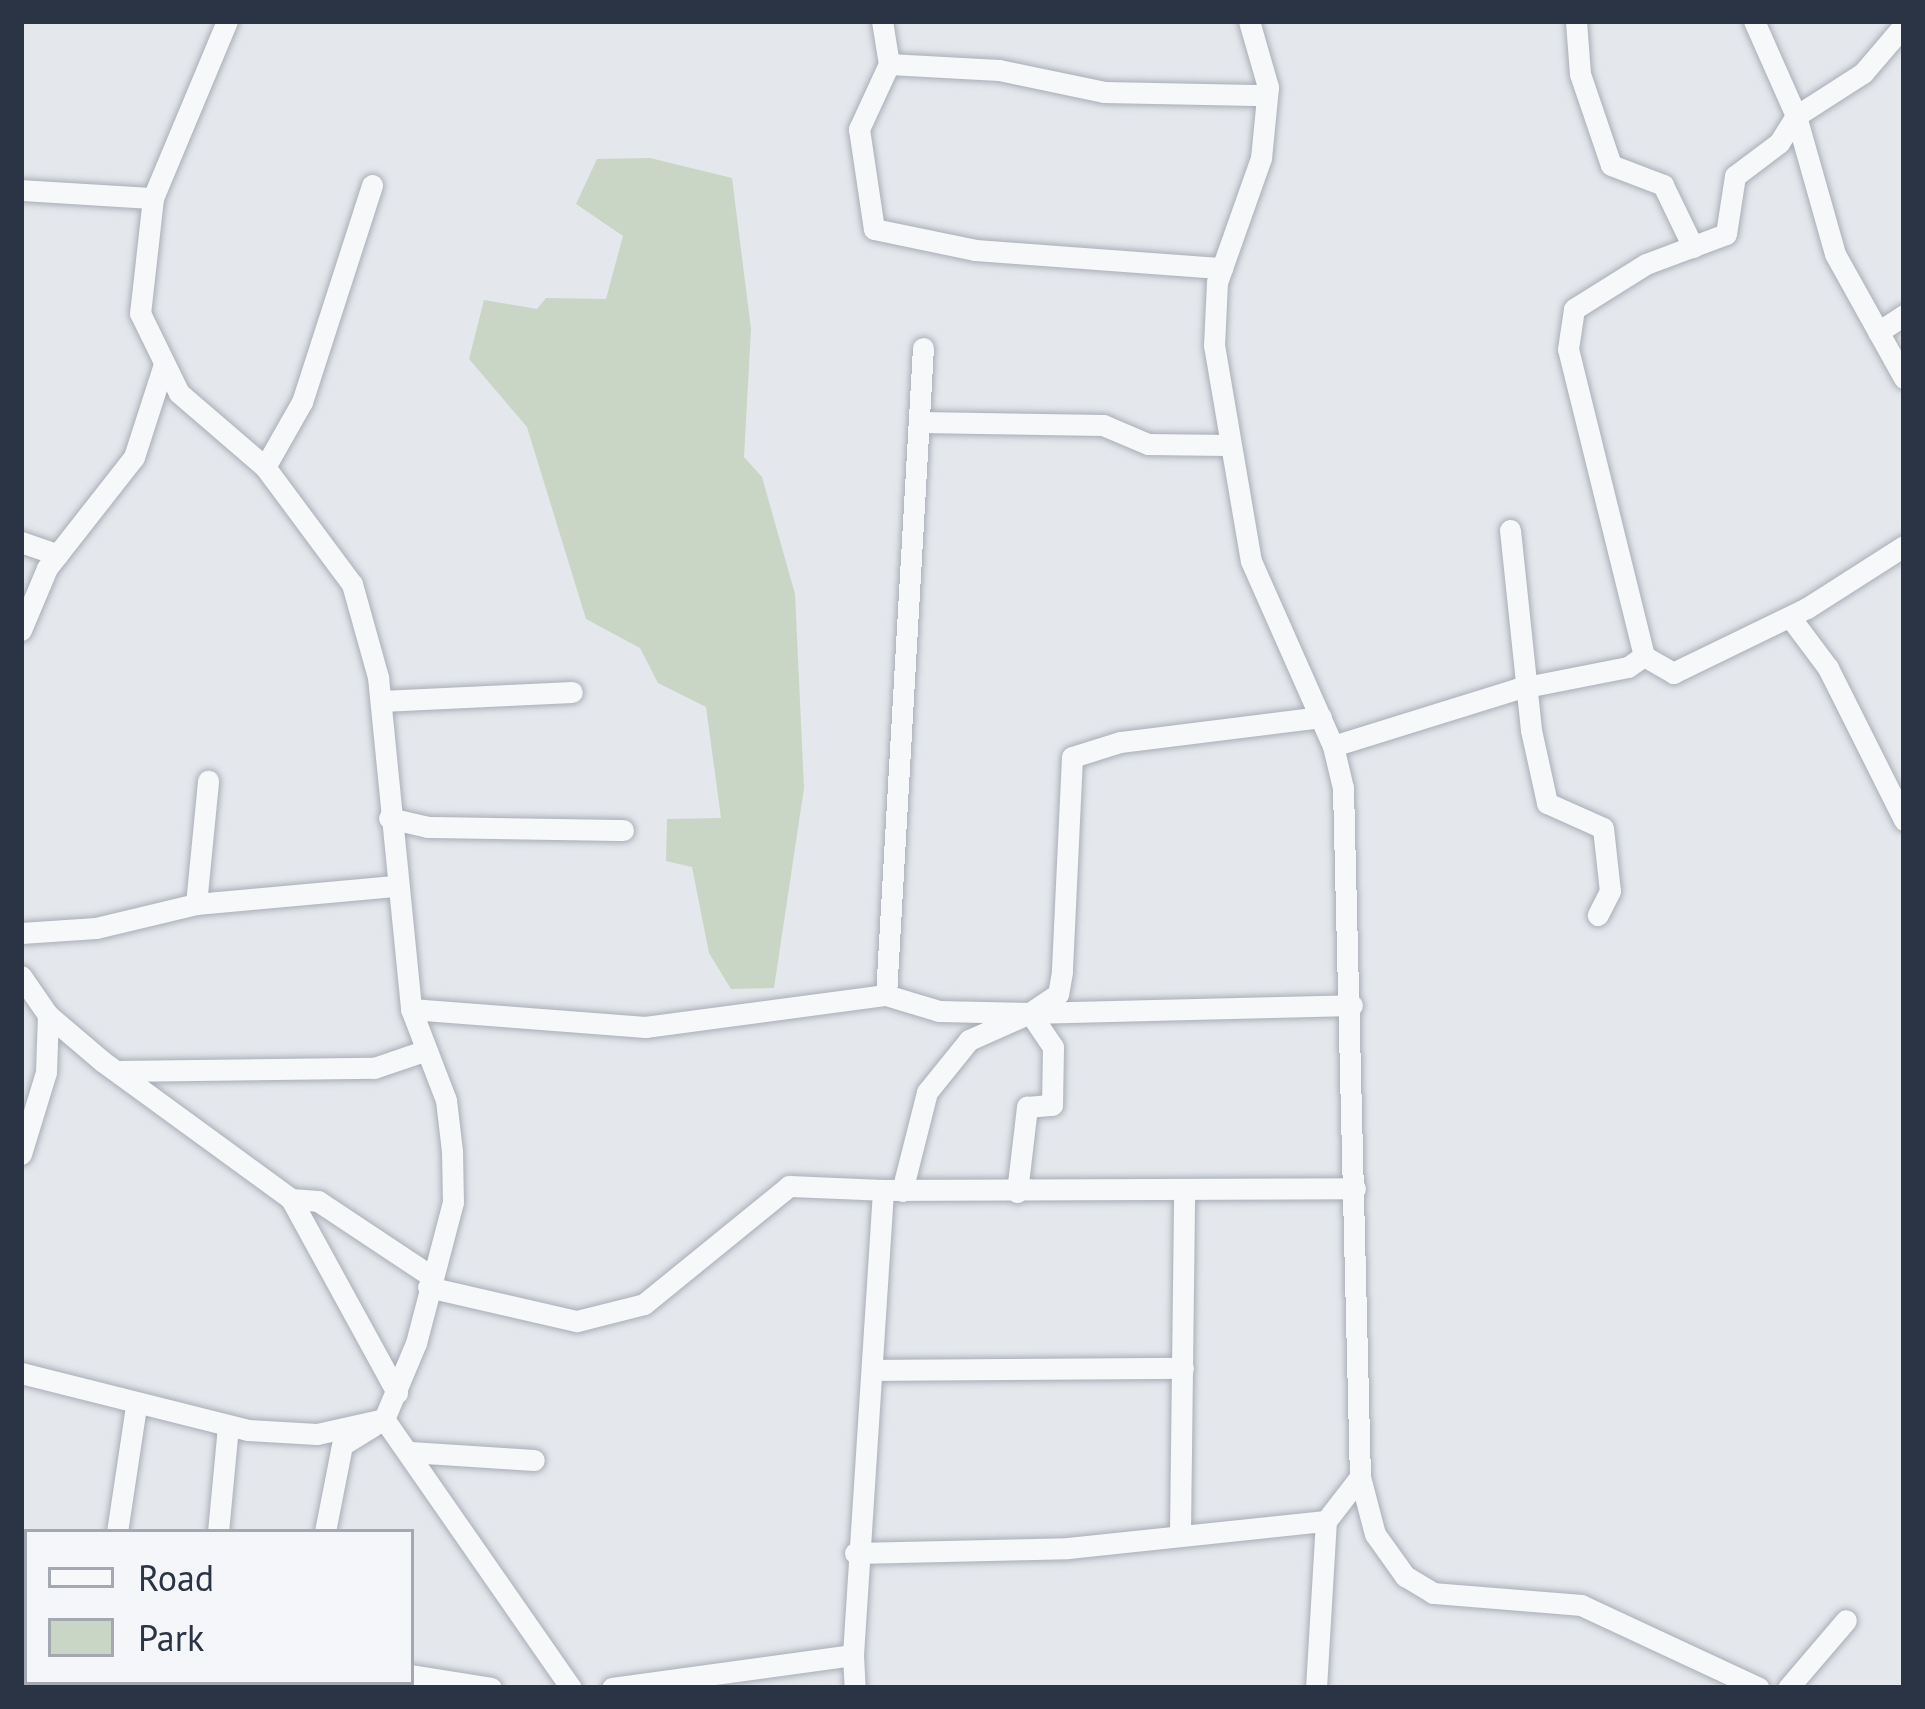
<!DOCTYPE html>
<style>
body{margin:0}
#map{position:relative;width:1925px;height:1709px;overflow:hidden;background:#e4e7ec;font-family:"PT Sans",sans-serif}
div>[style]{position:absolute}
.green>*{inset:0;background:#c9d6c5}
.roads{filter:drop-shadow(0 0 3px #a9aeb7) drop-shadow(0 0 3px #a9aeb7)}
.street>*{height:21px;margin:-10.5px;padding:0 10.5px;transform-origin:10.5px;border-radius:10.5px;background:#f7f8fa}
span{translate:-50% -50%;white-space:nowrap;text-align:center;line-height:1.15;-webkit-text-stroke:9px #f4f6f9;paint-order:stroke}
.frame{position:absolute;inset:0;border:24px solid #2b3445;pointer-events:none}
.legend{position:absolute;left:24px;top:1529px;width:390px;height:156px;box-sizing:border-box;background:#f4f6f9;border:3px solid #a4a8b1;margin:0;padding:15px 21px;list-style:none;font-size:36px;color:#2b3445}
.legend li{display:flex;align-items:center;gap:24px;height:60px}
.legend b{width:60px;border:3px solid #a4a8b1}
</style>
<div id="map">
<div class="green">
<div style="clip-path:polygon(650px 158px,732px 178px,751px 329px,744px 457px,762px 477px,795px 594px,804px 788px,774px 988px,731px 989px,709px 953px,692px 867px,666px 861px,667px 819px,721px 818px,706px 707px,658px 683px,640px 648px,586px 619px,527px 427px,469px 359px,484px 300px,537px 309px,546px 298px,606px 299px,623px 236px,576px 204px,597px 159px)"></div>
</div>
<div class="roads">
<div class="street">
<div style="left:227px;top:21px;width:192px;rotate:112.7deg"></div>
<div style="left:153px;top:198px;width:116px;rotate:96.4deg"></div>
<div style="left:140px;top:313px;width:89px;rotate:64deg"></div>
<div style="left:179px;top:393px;width:113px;rotate:40.7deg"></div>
<div style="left:265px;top:467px;width:146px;rotate:53.4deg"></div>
<div style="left:352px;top:584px;width:97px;rotate:74.4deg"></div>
<div style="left:378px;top:677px;width:334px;rotate:84.3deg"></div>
<div style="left:411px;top:1009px;width:97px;rotate:69deg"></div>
<div style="left:446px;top:1100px;width:51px;rotate:83.3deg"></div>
<div style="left:452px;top:1151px;width:51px;rotate:88.9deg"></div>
<div style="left:453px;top:1202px;width:146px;rotate:104.7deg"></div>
<div style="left:416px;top:1343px;width:82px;rotate:112.8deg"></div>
<div style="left:384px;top:1419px;width:49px;rotate:148.2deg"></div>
<div style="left:342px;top:1445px;width:89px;rotate:101.1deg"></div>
<div style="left:882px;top:21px;width:44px;rotate:80.8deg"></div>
<div style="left:889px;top:64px;width:72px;rotate:114.8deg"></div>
<div style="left:859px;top:129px;width:101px;rotate:81.5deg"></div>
<div style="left:874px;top:229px;width:103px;rotate:11.7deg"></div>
<div style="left:975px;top:250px;width:248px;rotate:4.2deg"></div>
<div style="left:1249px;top:21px;width:69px;rotate:73.9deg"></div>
<div style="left:1268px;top:87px;width:71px;rotate:95.6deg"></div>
<div style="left:1261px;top:158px;width:132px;rotate:109.5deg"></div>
<div style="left:1217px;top:282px;width:63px;rotate:92.7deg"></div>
<div style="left:1214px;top:345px;width:219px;rotate:80.3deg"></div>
<div style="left:1251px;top:561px;width:202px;rotate:66.1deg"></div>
<div style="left:1333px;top:746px;width:43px;rotate:76.6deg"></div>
<div style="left:1343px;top:788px;width:689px;rotate:88.59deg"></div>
<div style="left:1360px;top:1477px;width:59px;rotate:75.3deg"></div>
<div style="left:1375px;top:1534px;width:52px;rotate:54.5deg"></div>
<div style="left:1405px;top:1576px;width:33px;rotate:31deg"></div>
<div style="left:1433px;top:1593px;width:148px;rotate:4.6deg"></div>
<div style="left:1581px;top:1605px;width:196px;rotate:25deg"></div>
<div style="left:1576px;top:21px;width:53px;rotate:85.7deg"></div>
<div style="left:1580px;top:74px;width:96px;rotate:71.2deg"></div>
<div style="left:1611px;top:165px;width:56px;rotate:21deg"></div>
<div style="left:1663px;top:185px;width:69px;rotate:64.2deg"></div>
<div style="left:1754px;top:21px;width:104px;rotate:66.1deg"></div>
<div style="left:1796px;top:116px;width:143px;rotate:74.2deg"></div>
<div style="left:1835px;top:254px;width:142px;rotate:60.9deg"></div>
<div style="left:889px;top:64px;width:110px;rotate:3.1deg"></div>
<div style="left:999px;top:70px;width:107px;rotate:11.8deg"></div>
<div style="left:1104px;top:92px;width:163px;rotate:1.1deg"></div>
<div style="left:21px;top:190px;width:132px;rotate:3.5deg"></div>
<div style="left:1878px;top:332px;width:31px;rotate:-33deg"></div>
<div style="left:919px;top:422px;width:184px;rotate:0.9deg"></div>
<div style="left:1103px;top:425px;width:49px;rotate:22.9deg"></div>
<div style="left:1148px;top:444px;width:78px;rotate:0.7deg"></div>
<div style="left:265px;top:467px;width:75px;rotate:-60.4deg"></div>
<div style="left:302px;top:402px;width:228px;rotate:-72.1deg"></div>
<div style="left:1510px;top:530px;width:201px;rotate:84deg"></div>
<div style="left:1531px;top:730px;width:75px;rotate:77.6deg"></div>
<div style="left:1547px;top:803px;width:61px;rotate:24.1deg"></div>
<div style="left:1603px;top:828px;width:63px;rotate:83.7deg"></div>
<div style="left:1610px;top:891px;width:27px;rotate:117deg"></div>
<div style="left:21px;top:542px;width:39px;rotate:19deg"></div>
<div style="left:1790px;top:617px;width:64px;rotate:53.3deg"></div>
<div style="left:1828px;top:668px;width:170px;rotate:63.4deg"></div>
<div style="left:21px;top:630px;width:67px;rotate:-67.2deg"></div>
<div style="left:47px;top:568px;width:141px;rotate:-51.9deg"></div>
<div style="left:134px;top:457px;width:95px;rotate:-72.1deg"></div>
<div style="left:1644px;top:656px;width:316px;rotate:-103.9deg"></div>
<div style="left:1568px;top:349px;width:40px;rotate:-81.5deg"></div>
<div style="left:1574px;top:309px;width:85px;rotate:-32deg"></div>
<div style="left:1646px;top:264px;width:85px;rotate:-20.6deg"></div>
<div style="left:1726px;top:234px;width:59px;rotate:-81.2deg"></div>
<div style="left:1735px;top:176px;width:55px;rotate:-36.9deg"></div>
<div style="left:1779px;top:143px;width:32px;rotate:-58deg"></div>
<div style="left:1796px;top:116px;width:80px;rotate:-32.7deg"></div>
<div style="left:1863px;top:73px;width:63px;rotate:-49.5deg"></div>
<div style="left:381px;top:701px;width:191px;rotate:-2.7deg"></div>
<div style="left:1321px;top:717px;width:203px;rotate:172.9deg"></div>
<div style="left:1120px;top:742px;width:50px;rotate:162.6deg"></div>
<div style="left:1072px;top:757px;width:215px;rotate:92.7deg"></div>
<div style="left:1062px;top:972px;width:22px;rotate:100deg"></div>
<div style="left:1058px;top:994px;width:34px;rotate:146deg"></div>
<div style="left:1030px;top:1013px;width:322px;rotate:-1.4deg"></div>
<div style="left:1333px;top:746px;width:192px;rotate:-17.3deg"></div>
<div style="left:1516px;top:689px;width:114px;rotate:-11.1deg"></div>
<div style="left:1628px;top:667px;width:19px;rotate:-35deg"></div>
<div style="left:1644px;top:656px;width:34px;rotate:30deg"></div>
<div style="left:1673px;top:673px;width:149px;rotate:-25.9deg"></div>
<div style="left:1807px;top:608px;width:115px;rotate:-32.6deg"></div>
<div style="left:389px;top:818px;width:39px;rotate:13deg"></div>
<div style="left:427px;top:827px;width:196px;rotate:0.9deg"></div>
<div style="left:196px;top:904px;width:124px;rotate:-84.4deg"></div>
<div style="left:21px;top:933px;width:75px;rotate:-3.8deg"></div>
<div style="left:96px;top:928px;width:103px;rotate:-13.5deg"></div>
<div style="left:196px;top:904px;width:199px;rotate:-5.2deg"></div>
<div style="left:21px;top:976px;width:47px;rotate:55.3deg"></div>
<div style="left:48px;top:1015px;width:71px;rotate:40.4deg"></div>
<div style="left:102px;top:1061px;width:234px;rotate:36.1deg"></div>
<div style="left:291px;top:1199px;width:221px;rotate:61.3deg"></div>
<div style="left:886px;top:995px;width:648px;rotate:-86.73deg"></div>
<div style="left:411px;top:1009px;width:235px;rotate:4.4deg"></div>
<div style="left:645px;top:1027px;width:243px;rotate:-7.6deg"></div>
<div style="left:886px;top:995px;width:55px;rotate:16.8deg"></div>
<div style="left:939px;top:1011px;width:91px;rotate:1.3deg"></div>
<div style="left:1030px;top:1013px;width:67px;rotate:156.1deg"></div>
<div style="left:969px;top:1040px;width:67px;rotate:128.9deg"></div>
<div style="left:927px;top:1092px;width:102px;rotate:104.2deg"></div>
<div style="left:117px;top:1071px;width:257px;rotate:-0.7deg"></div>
<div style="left:374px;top:1068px;width:53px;rotate:-18.8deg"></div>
<div style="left:21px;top:1154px;width:86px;rotate:-73deg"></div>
<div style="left:46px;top:1072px;width:57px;rotate:-88deg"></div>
<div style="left:1017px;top:1192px;width:86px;rotate:-83.3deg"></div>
<div style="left:1027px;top:1107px;width:25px;rotate:-5deg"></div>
<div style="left:1052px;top:1105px;width:58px;rotate:-89deg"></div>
<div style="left:1053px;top:1047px;width:41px;rotate:-124.1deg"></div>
<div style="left:291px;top:1199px;width:27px;rotate:4deg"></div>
<div style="left:318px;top:1201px;width:136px;rotate:33.6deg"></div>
<div style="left:428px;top:1287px;width:153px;rotate:12.9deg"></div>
<div style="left:577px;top:1321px;width:69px;rotate:-14.2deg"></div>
<div style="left:644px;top:1304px;width:187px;rotate:-39.1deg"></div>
<div style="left:789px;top:1186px;width:94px;rotate:2.4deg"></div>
<div style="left:872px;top:1370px;width:311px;rotate:-0.4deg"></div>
<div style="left:21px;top:1373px;width:234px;rotate:14.1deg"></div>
<div style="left:248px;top:1430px;width:69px;rotate:3.3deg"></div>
<div style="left:317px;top:1434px;width:69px;rotate:-12.6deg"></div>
<div style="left:384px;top:1419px;width:328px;rotate:55.2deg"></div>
<div style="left:410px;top:1452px;width:124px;rotate:3.7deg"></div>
<div style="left:117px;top:1532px;width:126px;rotate:-81.4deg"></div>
<div style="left:218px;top:1532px;width:105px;rotate:-84.6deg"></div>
<div style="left:1180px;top:1532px;width:342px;rotate:-89.3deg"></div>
<div style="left:855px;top:1553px;width:213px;rotate:-1.3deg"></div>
<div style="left:1068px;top:1548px;width:259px;rotate:-6deg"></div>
<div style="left:21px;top:1612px;width:6px;rotate:9deg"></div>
<div style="left:853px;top:1655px;width:466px;rotate:-86.3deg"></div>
<div style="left:883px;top:1190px;width:472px;rotate:-0.2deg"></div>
<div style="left:411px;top:1675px;width:81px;rotate:9.2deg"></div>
<div style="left:153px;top:1688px;width:6px;rotate:-90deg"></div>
<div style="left:365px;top:1688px;width:6px;rotate:-90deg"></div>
<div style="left:612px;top:1688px;width:243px;rotate:-7.8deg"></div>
<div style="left:853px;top:1655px;width:33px;rotate:87deg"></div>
<div style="left:1316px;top:1688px;width:167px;rotate:-86.6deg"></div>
<div style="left:1326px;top:1521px;width:56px;rotate:-52.3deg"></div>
<div style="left:1788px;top:1688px;width:89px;rotate:-49.5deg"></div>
</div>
</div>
<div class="frame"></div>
<ul class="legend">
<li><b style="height:15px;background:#f7f8fa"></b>Road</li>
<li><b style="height:33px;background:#c9d6c5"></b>Park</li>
</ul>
</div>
